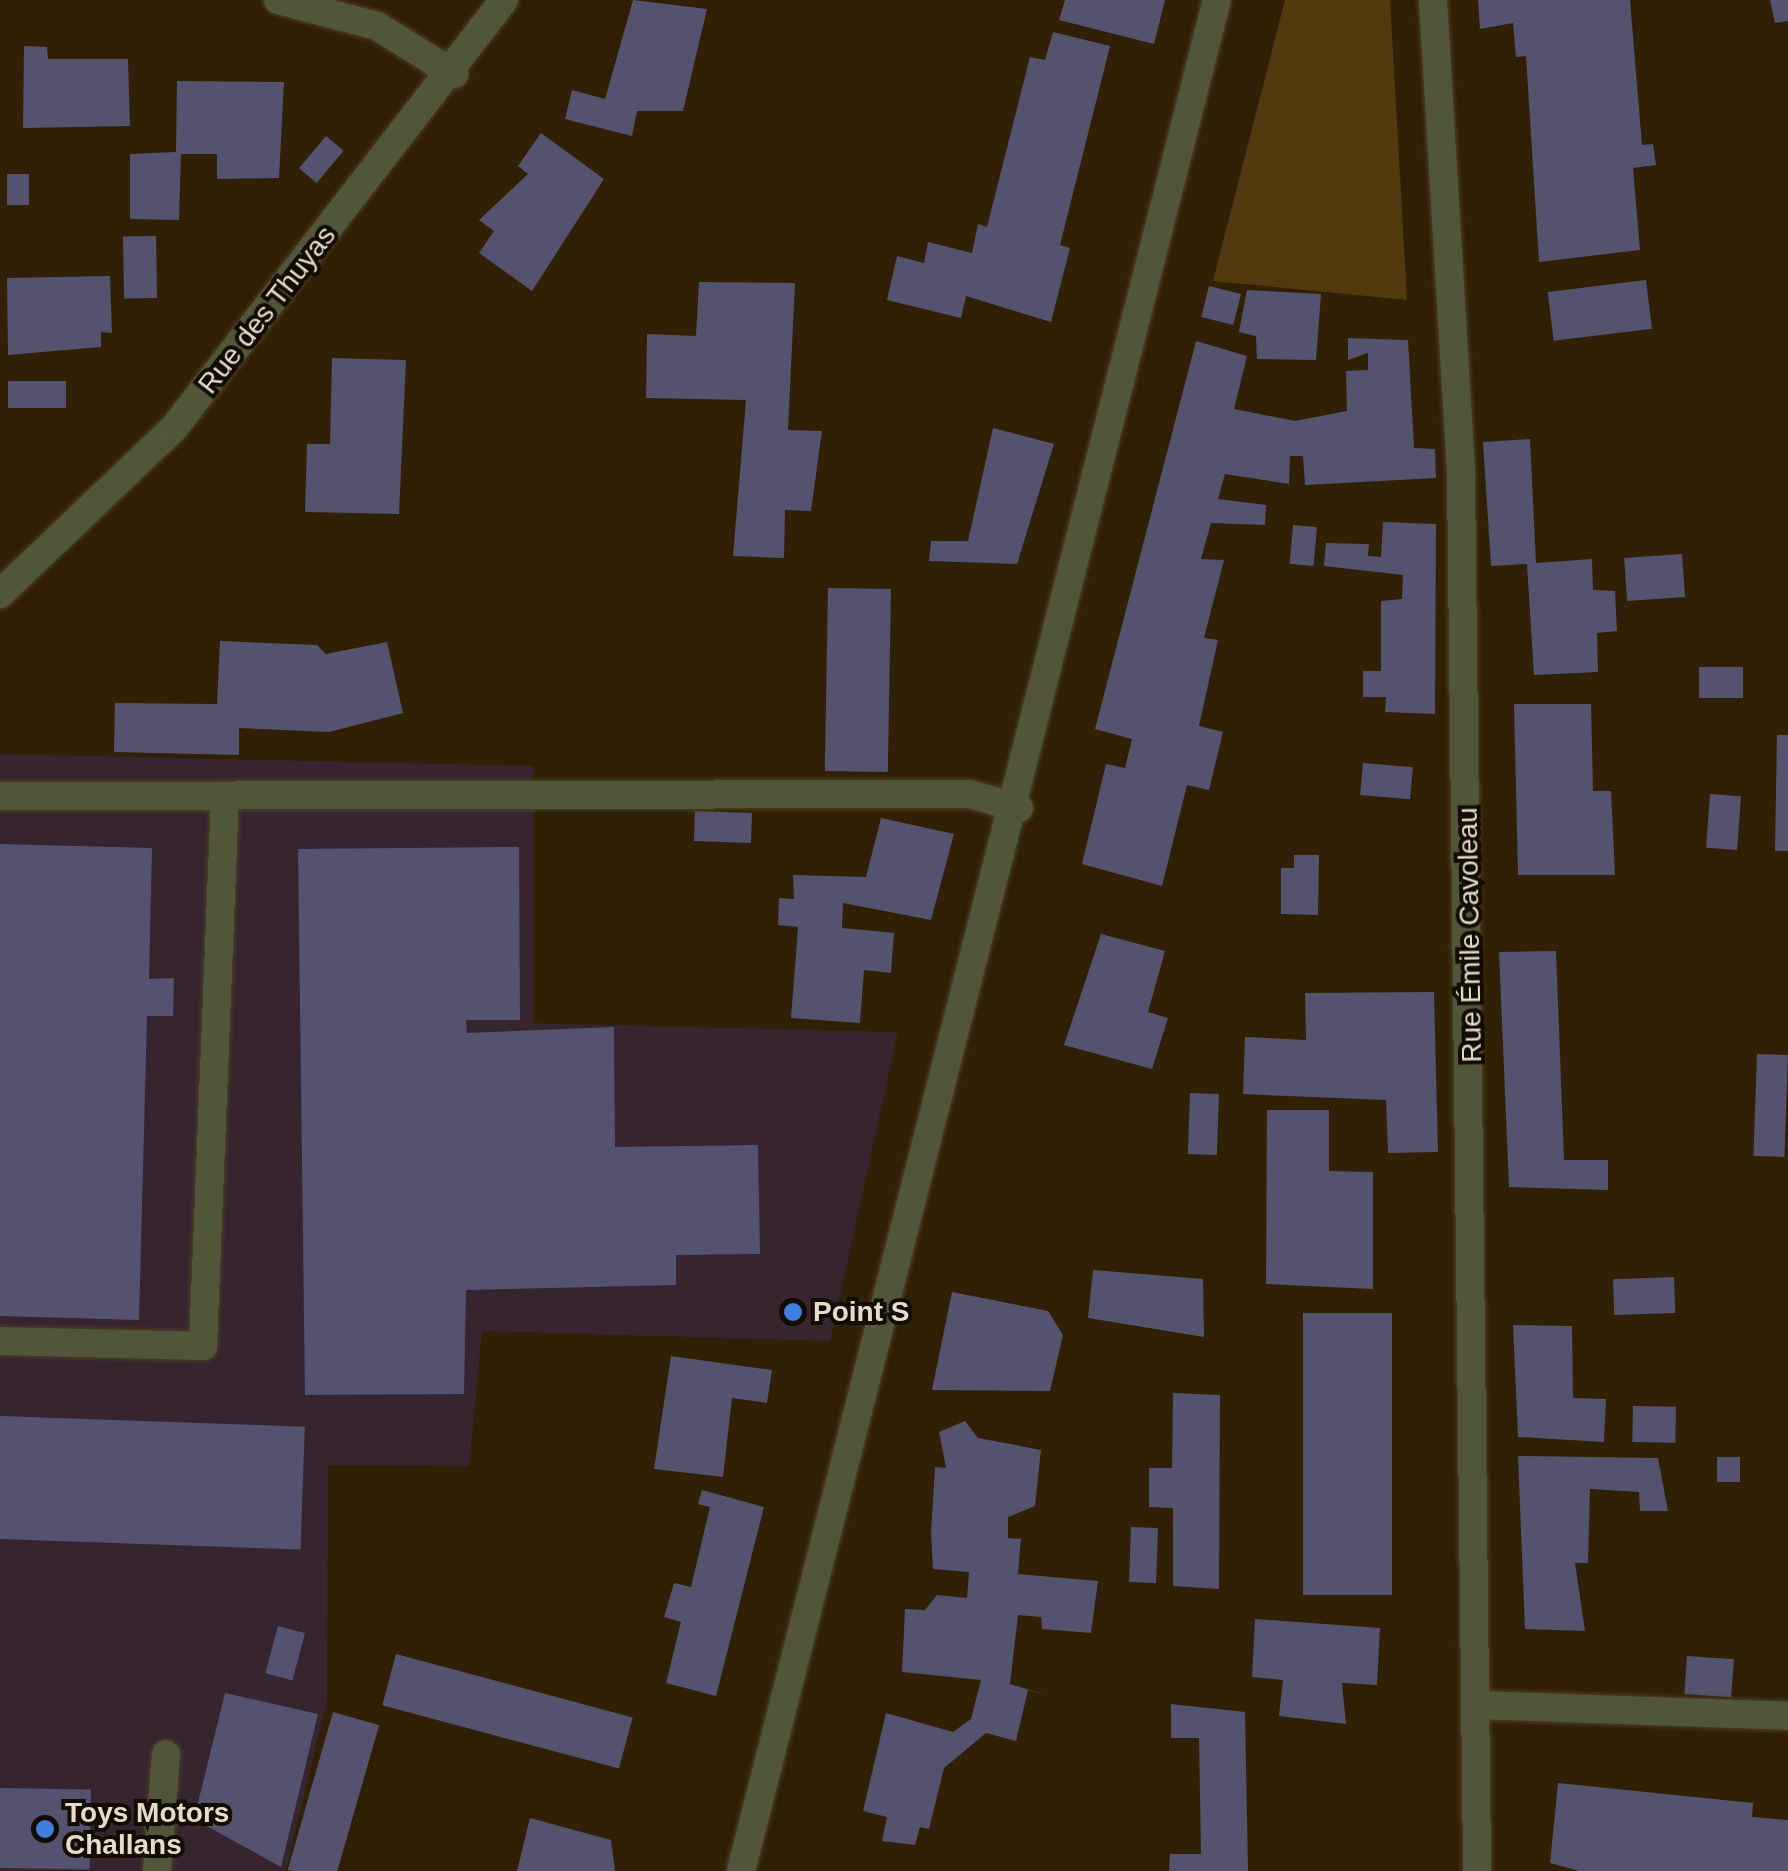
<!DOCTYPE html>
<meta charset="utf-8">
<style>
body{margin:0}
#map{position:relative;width:1788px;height:1871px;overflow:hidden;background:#302005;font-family:Arial,sans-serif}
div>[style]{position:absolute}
.commercial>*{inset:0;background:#36252f}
.green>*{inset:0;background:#533a0e}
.building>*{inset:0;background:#55526f;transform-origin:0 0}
.roads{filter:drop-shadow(0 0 2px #4d3e25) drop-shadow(0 0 2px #4d3e25)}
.service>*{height:28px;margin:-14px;padding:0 14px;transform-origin:14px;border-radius:14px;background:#51563b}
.minor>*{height:28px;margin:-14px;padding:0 14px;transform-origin:14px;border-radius:14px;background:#51563b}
.tertiary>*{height:28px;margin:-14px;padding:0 14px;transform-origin:14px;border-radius:14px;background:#51563b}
.dots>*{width:28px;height:28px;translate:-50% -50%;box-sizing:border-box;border:5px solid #130c03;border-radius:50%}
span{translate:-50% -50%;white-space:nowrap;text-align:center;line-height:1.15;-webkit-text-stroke:8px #130c03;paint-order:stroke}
.street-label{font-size:28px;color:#e6dbcc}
.poi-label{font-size:28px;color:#e6dbcc;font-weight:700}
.left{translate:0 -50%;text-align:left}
</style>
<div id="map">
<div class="commercial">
<div style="clip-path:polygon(0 754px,533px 766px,533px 1023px,898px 1032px,830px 1341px,482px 1331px,469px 1466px,328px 1465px,327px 1700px,286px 1871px,0 1871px)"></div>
</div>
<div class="green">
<div style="clip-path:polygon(1285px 0,1390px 0,1407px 300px,1213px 281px)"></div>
</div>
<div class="building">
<div style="clip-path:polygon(633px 0,707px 9px,683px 111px,637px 111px,632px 136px,565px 119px,572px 90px,605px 99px)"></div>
<div style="clip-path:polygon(1065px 0,1165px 0,1154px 44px,1059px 20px)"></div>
<div style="clip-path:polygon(1478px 0,1630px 0,1642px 145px,1653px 144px,1656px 165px,1633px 168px,1640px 250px,1539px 262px,1526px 56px,1516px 57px,1513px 23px,1480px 29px)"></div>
<div style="clip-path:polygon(1770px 0,1788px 0,1788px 21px,1775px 23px)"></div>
<div style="clip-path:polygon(1053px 32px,1110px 46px,1060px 245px,1070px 248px,1051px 322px,966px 296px,961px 318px,887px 300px,897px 256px,924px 263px,928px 242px,972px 253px,978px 224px,987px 227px,1030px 57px,1045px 60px)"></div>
<div style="clip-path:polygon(24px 46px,47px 47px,48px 59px,128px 59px,130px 126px,23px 128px)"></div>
<div style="clip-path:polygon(177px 81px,284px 82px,279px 178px,217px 179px,217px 154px,181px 154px,179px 220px,130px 219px,130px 154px,176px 152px)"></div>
<div style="clip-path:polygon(541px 133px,604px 179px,532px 291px,479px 253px,494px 231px,479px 220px,528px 174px,518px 166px)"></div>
<div style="left:326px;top:136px;width:23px;height:42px;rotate:40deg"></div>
<div style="left:7px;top:174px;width:22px;height:31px"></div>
<div style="left:156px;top:236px;width:62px;height:33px;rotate:89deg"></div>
<div style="clip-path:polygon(110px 276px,112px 333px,101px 332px,101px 347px,8px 355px,7px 278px)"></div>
<div style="left:1646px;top:280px;width:49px;height:99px;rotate:83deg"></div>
<div style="clip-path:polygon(699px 282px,795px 283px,788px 430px,822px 431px,811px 511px,785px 510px,784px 558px,733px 556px,746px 400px,646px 398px,647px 334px,696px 336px)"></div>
<div style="left:1209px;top:286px;width:33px;height:32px;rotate:14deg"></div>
<div style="clip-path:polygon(1247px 290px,1321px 294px,1316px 360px,1257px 359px,1256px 336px,1239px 332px)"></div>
<div style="clip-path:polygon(1348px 338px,1408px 340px,1414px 448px,1435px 449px,1436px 478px,1305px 485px,1303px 456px,1290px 456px,1289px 484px,1225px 474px,1218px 499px,1266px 505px,1265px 525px,1211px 523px,1201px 559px,1224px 560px,1204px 638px,1218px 640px,1199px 726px,1223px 732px,1209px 790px,1187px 785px,1162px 886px,1082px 864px,1106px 764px,1125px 768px,1132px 739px,1095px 729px,1196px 341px,1247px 356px,1234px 409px,1295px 421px,1347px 411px,1346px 371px,1368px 370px,1368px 353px,1348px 360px)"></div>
<div style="clip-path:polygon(332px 358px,406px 360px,399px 514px,305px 512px,307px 444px,330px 444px)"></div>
<div style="left:8px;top:381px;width:58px;height:27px"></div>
<div style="clip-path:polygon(993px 428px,1054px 444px,1017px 564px,929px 561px,931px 541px,968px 541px)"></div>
<div style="clip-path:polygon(1530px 439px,1536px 563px,1592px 559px,1593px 590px,1615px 591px,1617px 631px,1597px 633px,1598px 672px,1534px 675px,1527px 564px,1491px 566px,1483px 442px)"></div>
<div style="clip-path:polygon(1383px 522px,1436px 524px,1435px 714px,1385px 712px,1386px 697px,1363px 697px,1363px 671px,1381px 671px,1381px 601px,1402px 599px,1403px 575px,1324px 566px,1326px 543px,1369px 544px,1368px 556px,1381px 557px)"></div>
<div style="left:1293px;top:525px;width:24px;height:39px;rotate:5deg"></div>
<div style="left:1682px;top:554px;width:43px;height:58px;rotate:86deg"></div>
<div style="left:828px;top:588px;width:63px;height:183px;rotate:1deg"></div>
<div style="clip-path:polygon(220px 641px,317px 645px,326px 654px,387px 642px,403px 713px,329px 732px,239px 728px,239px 755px,114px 752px,115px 703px,217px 704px)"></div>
<div style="left:1699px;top:667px;width:44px;height:31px"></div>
<div style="clip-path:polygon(1514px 704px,1591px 704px,1593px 791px,1611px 791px,1615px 875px,1518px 875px)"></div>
<div style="clip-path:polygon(1777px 735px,1788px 735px,1788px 851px,1775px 851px)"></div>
<div style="left:1363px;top:763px;width:50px;height:32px;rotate:5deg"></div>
<div style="left:1710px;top:794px;width:31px;height:54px;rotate:4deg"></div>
<div style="left:695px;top:811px;width:57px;height:30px;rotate:2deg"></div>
<div style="clip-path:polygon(881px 818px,954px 834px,931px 920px,843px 903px,842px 928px,894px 933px,891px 973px,864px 970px,860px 1023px,791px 1018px,798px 927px,778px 925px,779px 898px,794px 899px,793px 875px,866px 877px)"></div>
<div style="clip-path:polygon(0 844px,152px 848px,149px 979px,174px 978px,173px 1016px,147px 1016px,139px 1320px,0 1316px)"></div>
<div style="clip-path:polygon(519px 847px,520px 1020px,466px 1020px,467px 1033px,614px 1027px,615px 1147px,758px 1145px,760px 1254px,676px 1255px,676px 1285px,466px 1290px,464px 1394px,305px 1395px,298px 849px)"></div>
<div style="clip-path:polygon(1294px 855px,1319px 855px,1318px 915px,1281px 914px,1281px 868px,1294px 868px)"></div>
<div style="clip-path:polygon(1101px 934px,1165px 951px,1148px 1012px,1168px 1018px,1152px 1069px,1064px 1045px)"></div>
<div style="clip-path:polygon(1556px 951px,1564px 1160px,1608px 1160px,1608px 1190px,1509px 1187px,1499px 952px)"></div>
<div style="clip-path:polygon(1434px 992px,1438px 1152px,1388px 1153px,1386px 1100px,1243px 1094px,1245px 1037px,1306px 1040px,1305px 993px)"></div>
<div style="left:1757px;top:1054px;width:31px;height:102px;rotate:2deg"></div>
<div style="left:1190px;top:1093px;width:29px;height:61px;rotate:2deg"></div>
<div style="clip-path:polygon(1267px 1110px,1329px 1110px,1329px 1171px,1373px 1172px,1373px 1289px,1266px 1284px)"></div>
<div style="clip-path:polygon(1093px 1270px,1203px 1279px,1204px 1337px,1088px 1318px)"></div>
<div style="left:1674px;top:1277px;width:36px;height:61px;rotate:88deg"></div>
<div style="clip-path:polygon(952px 1292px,1048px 1311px,1063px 1335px,1050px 1391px,932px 1390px)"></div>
<div style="left:1303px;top:1313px;width:89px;height:282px"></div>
<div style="clip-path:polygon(1513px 1325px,1572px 1326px,1573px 1398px,1606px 1399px,1604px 1442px,1518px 1437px)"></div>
<div style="clip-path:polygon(671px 1356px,772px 1370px,767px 1403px,732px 1398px,723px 1477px,654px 1469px)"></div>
<div style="clip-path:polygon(1173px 1393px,1220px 1395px,1219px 1589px,1173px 1586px,1173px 1508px,1149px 1507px,1149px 1468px,1172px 1468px)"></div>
<div style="left:1633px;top:1406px;width:43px;height:36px;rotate:1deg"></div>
<div style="left:0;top:1416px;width:305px;height:123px;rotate:2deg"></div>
<div style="clip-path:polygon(965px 1421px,978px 1438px,1041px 1450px,1035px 1506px,1008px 1517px,1008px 1538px,1021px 1539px,1018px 1574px,1098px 1581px,1091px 1633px,1042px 1629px,1041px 1617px,1018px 1615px,1010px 1684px,1049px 1696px,1028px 1690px,1016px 1741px,986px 1733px,944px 1768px,929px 1829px,920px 1827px,915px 1845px,882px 1841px,887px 1817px,863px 1811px,886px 1713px,953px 1732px,971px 1719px,981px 1680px,902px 1672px,905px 1609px,925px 1610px,937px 1595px,967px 1598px,969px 1572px,933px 1569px,931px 1534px,935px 1467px,946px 1468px,939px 1432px)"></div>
<div style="clip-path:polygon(1518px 1456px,1658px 1458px,1668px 1511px,1640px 1511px,1639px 1492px,1590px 1489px,1588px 1563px,1575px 1563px,1585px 1631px,1525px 1629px)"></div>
<div style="left:1740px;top:1457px;width:25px;height:23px;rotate:90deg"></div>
<div style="clip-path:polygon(702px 1490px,764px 1507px,716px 1696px,666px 1683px,681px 1622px,664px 1617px,674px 1583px,691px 1587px,710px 1507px,698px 1504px)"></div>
<div style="left:1131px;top:1527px;width:27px;height:55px;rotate:2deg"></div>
<div style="clip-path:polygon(1255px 1619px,1380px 1628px,1377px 1685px,1342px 1683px,1346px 1724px,1279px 1716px,1283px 1680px,1252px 1677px)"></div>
<div style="left:278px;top:1626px;width:28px;height:49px;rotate:15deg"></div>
<div style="left:396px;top:1654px;width:245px;height:53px;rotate:15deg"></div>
<div style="left:1687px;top:1656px;width:47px;height:38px;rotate:4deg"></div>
<div style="clip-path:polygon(225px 1693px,318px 1714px,281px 1867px,194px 1819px)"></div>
<div style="clip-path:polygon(1171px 1704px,1245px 1712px,1248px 1871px,1169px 1871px,1170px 1854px,1201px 1854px,1199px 1738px,1171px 1738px)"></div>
<div style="left:333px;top:1712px;width:48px;height:164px;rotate:16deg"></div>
<div style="clip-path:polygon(1558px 1783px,1753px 1803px,1752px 1817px,1788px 1820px,1788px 1871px,1579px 1871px,1550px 1863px)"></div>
<div style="left:0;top:1788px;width:91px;height:80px;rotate:1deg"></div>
<div style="clip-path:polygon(530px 1818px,611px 1840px,615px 1871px,517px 1871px)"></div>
</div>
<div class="roads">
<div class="service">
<div style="left:0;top:796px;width:969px;rotate:-0.12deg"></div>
<div style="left:969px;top:794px;width:52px;rotate:15.6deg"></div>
<div style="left:0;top:1341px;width:203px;rotate:1.4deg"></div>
<div style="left:203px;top:1346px;width:550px;rotate:-87.71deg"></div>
<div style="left:1477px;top:1705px;width:311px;rotate:2deg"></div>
<div style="left:157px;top:1871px;width:117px;rotate:-85.6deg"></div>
</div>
<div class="minor">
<div style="left:278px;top:0;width:102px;rotate:14.7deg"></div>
<div style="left:377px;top:26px;width:91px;rotate:31.9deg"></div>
<div style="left:1433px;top:0;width:476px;rotate:86.6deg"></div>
<div style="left:1461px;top:475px;width:1396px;rotate:89.34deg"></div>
<div style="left:0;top:594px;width:240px;rotate:-43.7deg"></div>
<div style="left:174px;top:428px;width:540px;rotate:-52.37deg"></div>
</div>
<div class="tertiary">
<div style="left:741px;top:1871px;width:1931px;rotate:-75.73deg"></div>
</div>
</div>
<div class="dots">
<div style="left:793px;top:1312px;background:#3f7fe0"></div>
<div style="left:45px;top:1829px;background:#3f7fe0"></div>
</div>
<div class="street-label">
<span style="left:267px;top:310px;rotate:-52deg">Rue des Thuyas</span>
<span style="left:1470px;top:935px;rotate:-91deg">Rue Émile Cavoleau</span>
</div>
<div class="poi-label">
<span class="left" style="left:813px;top:1312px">Point S</span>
<span class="left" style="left:65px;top:1829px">Toys Motors<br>Challans</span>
</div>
</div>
